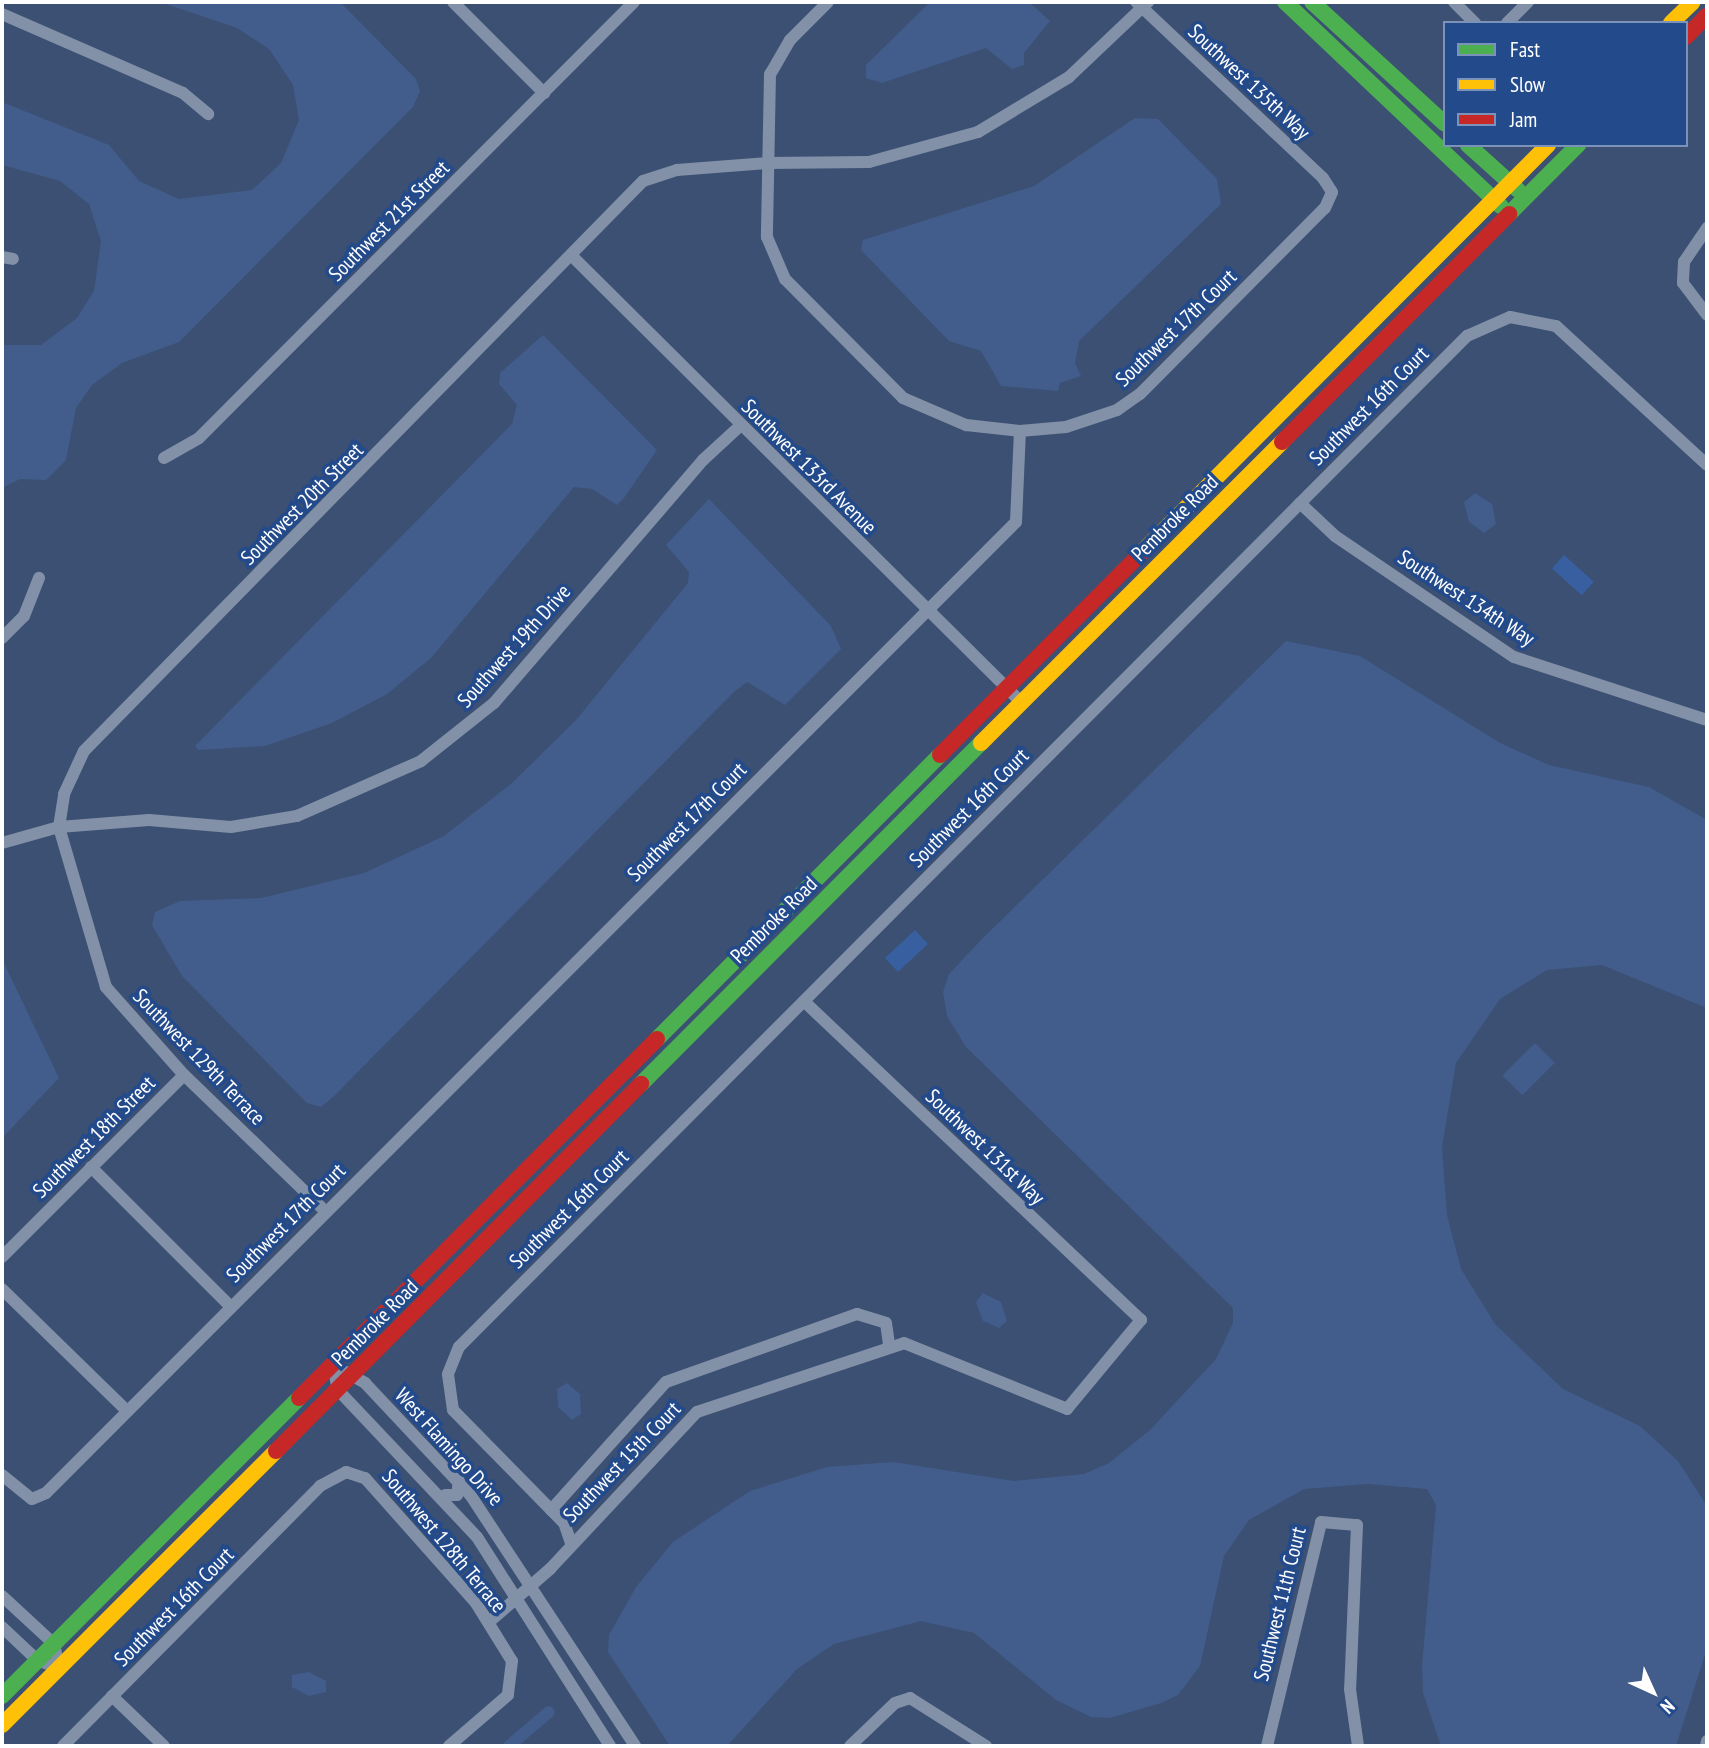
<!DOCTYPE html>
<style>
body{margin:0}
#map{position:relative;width:1709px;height:1748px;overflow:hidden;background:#3b5073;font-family:"PT Sans Narrow",sans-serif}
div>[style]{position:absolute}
.green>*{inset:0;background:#3860a1;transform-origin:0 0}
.water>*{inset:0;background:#425d8b;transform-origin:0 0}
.canal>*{height:12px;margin:-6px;padding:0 6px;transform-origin:6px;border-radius:6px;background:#425d8b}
.street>*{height:12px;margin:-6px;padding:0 6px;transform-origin:6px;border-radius:6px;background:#8291a7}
.fast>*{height:16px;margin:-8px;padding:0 8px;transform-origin:8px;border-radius:8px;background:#4caf50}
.slow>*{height:16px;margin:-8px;padding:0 8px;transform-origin:8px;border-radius:8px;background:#ffc107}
.jam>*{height:16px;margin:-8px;padding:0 8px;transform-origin:8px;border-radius:8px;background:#c62828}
span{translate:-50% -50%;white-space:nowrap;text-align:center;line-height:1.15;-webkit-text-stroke:7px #234a8b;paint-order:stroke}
.street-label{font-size:21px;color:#fff}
.frame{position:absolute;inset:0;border:4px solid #fff;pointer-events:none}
.legend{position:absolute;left:1443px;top:21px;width:245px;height:126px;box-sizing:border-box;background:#234a8b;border:2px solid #7b92b9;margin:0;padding:9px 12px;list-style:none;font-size:21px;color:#fff}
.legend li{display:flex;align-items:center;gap:14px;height:35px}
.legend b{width:35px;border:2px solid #7b92b9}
.north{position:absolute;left:1618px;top:1657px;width:70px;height:70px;-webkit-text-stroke:5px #234a8b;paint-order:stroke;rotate:135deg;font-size:19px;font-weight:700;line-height:28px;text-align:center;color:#fff}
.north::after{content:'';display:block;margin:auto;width:24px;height:32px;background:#fff;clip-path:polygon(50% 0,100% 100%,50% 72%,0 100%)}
</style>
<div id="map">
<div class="green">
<div style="left:1564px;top:555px;width:40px;height:18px;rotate:42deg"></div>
<div style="left:915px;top:930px;width:19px;height:41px;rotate:47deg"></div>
</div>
<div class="water">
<div style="clip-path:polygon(160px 2px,340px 2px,416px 79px,420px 91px,413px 107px,179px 342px,122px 363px,92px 385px,76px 408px,66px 460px,46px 480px,20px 479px,2px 488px,2px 345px,41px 345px,77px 318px,94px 291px,101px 241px,89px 204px,60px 181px,2px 165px,2px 102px,109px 145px,139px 181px,179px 199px,252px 190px,281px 163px,299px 120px,293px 85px,269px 49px,237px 28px)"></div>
<div style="clip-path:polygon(930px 2px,1029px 2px,1050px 21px,1024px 53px,1024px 65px,1012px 69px,986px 48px,882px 83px,866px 78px,866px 65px)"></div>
<div style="clip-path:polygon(1135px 118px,1158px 119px,1217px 179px,1221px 204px,1079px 341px,1075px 363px,1081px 376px,1060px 383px,1058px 391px,1001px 386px,981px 351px,949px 341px,861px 250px,863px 240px,1034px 186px)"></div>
<div style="clip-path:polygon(543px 335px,657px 450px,624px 498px,617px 505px,592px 489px,574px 487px,431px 658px,387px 694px,332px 723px,265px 746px,198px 750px,195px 746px,512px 424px,517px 405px,499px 384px,500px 373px)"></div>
<div style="clip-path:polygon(1475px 493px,1492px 504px,1496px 524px,1484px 533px,1469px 522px,1464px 502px)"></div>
<div style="clip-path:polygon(709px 499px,831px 626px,841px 649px,785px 705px,747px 682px,734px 692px,332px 1098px,321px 1107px,307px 1103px,182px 976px,152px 925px,155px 912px,180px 901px,261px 898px,364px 873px,444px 836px,511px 784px,576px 720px,688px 583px,689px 572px,666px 545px)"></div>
<div style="clip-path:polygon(1286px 641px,1360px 656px,1500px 743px,1549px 765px,1649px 787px,1707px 820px,1707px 1008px,1602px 965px,1547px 970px,1500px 999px,1456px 1063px,1442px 1147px,1447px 1215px,1461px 1269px,1495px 1324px,1563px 1389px,1640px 1426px,1678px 1461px,1707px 1506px,1707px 1648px,1676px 1746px,1441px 1746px,1423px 1693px,1422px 1666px,1436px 1505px,1427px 1489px,1368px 1484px,1304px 1489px,1249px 1520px,1224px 1556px,1200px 1666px,1178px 1695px,1161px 1703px,1110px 1718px,1091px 1717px,1056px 1700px,974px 1633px,921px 1621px,834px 1644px,797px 1669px,727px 1746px,670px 1746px,608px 1652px,609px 1635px,636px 1587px,673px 1542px,750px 1491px,827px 1467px,893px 1462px,1014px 1481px,1084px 1474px,1109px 1463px,1150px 1430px,1216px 1359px,1233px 1323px,1233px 1308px,966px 1047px,947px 1016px,943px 992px,949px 974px,982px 939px)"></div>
<div style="clip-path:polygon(2px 959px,59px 1078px,2px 1138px)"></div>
<div style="left:1535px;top:1043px;width:28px;height:46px;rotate:45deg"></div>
<div style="clip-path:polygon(983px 1293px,1001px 1302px,1007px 1321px,999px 1328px,983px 1321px,976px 1302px)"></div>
<div style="clip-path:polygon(567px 1383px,580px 1394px,581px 1414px,572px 1420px,558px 1407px,557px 1389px)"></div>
<div style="clip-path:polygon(309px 1672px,326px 1681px,326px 1692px,309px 1696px,292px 1687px,292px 1675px)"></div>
</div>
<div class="canal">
<div style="left:509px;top:1746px;width:52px;rotate:-40.4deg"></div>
</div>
<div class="street">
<div style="left:453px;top:2px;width:129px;rotate:45deg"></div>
<div style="left:828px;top:2px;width:54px;rotate:135deg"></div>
<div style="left:790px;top:40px;width:39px;rotate:120deg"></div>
<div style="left:770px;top:74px;width:163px;rotate:91.1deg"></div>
<div style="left:767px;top:237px;width:46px;rotate:66.8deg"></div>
<div style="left:785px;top:279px;width:168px;rotate:45.2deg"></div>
<div style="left:903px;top:398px;width:69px;rotate:23.2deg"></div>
<div style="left:966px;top:425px;width:54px;rotate:6.3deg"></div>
<div style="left:1454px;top:2px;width:30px;rotate:45deg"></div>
<div style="left:2px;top:14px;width:197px;rotate:23.6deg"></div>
<div style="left:183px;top:93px;width:33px;rotate:40deg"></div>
<div style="left:1507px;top:23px;width:30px;rotate:-45deg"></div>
<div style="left:1707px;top:228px;width:41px;rotate:124.1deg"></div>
<div style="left:1684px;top:262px;width:21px;rotate:93deg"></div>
<div style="left:1683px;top:283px;width:40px;rotate:53deg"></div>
<div style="left:2px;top:257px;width:11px;rotate:10deg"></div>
<div style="left:573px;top:257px;width:631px;rotate:44.81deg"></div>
<div style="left:164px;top:458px;width:40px;rotate:-29.7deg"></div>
<div style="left:199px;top:438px;width:616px;rotate:-45.07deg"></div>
<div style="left:1300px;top:503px;width:48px;rotate:43.3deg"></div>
<div style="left:1335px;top:536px;width:216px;rotate:34.1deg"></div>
<div style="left:1514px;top:657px;width:203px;rotate:18.1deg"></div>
<div style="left:2px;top:638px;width:31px;rotate:-45deg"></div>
<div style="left:24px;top:616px;width:41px;rotate:-68.5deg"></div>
<div style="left:2px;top:843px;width:59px;rotate:-15.7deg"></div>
<div style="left:59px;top:827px;width:33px;rotate:-81deg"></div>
<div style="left:64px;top:794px;width:47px;rotate:-65.1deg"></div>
<div style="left:84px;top:751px;width:798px;rotate:-45.56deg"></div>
<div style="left:643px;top:181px;width:36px;rotate:-18deg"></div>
<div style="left:677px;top:170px;width:90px;rotate:-4.4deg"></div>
<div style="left:767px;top:163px;width:102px;rotate:-0.6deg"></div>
<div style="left:869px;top:162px;width:113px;rotate:-15.4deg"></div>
<div style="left:978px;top:132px;width:106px;rotate:-31.1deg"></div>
<div style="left:1069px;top:77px;width:109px;rotate:-43.5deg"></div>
<div style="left:91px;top:1167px;width:197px;rotate:45deg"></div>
<div style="left:325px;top:1211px;width:196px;rotate:-136deg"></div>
<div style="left:184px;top:1075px;width:118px;rotate:-131.6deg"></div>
<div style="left:106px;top:987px;width:167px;rotate:-106.4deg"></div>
<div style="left:59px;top:827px;width:90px;rotate:-4.4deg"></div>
<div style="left:149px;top:820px;width:82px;rotate:4.9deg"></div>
<div style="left:231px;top:827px;width:67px;rotate:-9.5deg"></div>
<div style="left:297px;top:816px;width:136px;rotate:-23.9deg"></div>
<div style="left:421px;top:761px;width:93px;rotate:-38.5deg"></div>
<div style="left:494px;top:703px;width:321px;rotate:-49.3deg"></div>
<div style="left:703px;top:460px;width:50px;rotate:-42.6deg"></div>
<div style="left:2px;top:1257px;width:257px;rotate:-45deg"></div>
<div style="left:2px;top:1289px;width:173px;rotate:44.3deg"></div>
<div style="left:333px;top:1365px;width:37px;rotate:29deg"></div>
<div style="left:365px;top:1383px;width:155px;rotate:46.8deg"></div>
<div style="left:471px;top:1496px;width:299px;rotate:56.7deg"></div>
<div style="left:333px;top:1365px;width:25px;rotate:79deg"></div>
<div style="left:338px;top:1390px;width:202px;rotate:46.6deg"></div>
<div style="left:477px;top:1537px;width:248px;rotate:57.5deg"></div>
<div style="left:2px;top:1475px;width:38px;rotate:39deg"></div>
<div style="left:32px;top:1499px;width:15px;rotate:-23deg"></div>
<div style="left:46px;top:1493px;width:1372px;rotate:-45.03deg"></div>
<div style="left:1016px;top:522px;width:91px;rotate:-87.5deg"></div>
<div style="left:1020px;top:431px;width:46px;rotate:-5deg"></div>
<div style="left:1066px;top:427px;width:54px;rotate:-18.4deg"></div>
<div style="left:1117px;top:410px;width:28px;rotate:-35deg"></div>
<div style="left:1140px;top:394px;width:262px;rotate:-45.2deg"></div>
<div style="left:1325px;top:208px;width:17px;rotate:-66deg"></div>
<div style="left:1332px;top:192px;width:17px;rotate:-123deg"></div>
<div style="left:1323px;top:178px;width:257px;rotate:-136.7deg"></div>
<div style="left:445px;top:1495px;width:12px"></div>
<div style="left:457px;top:1495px;width:14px;rotate:-82deg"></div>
<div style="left:551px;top:1510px;width:172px;rotate:-48.1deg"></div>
<div style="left:666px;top:1382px;width:203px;rotate:-19.6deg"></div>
<div style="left:857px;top:1314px;width:30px;rotate:17deg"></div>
<div style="left:886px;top:1323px;width:21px;rotate:82deg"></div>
<div style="left:571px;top:1543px;width:21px;rotate:-109deg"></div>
<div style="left:564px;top:1523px;width:158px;rotate:-134.5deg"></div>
<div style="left:453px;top:1410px;width:36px;rotate:-98deg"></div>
<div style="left:448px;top:1374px;width:29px;rotate:-68deg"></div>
<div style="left:459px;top:1347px;width:1428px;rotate:-45.09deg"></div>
<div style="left:1467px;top:336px;width:47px;rotate:-23.8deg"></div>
<div style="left:1510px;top:317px;width:47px;rotate:11.1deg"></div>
<div style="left:1556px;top:326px;width:205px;rotate:42.6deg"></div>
<div style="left:2px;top:1596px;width:71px;rotate:42.7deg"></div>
<div style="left:54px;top:1644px;width:25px;rotate:78deg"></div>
<div style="left:489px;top:1622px;width:81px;rotate:-41deg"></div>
<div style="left:550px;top:1569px;width:215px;rotate:-46.9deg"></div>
<div style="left:697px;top:1412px;width:218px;rotate:-18.4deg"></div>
<div style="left:904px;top:1343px;width:176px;rotate:22deg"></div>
<div style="left:1067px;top:1409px;width:116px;rotate:-50.3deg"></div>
<div style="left:1141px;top:1320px;width:464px;rotate:-136.6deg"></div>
<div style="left:2px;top:1627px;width:48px;rotate:43.3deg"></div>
<div style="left:37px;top:1660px;width:23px;rotate:20deg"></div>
<div style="left:112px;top:1696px;width:72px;rotate:43.9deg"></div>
<div style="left:63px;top:1746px;width:366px;rotate:-45.3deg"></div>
<div style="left:320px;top:1486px;width:30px;rotate:-28deg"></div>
<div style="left:346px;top:1472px;width:20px;rotate:18deg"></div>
<div style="left:365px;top:1478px;width:167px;rotate:48.4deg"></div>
<div style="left:476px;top:1603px;width:68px;rotate:58.2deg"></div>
<div style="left:512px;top:1661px;width:34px;rotate:97deg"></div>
<div style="left:508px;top:1695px;width:78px;rotate:139.2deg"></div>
<div style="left:850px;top:1746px;width:62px;rotate:-43.7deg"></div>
<div style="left:895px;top:1703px;width:16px;rotate:-18deg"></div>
<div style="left:910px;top:1698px;width:90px;rotate:32.3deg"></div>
<div style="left:1267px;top:1746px;width:230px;rotate:-76.4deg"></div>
<div style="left:1321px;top:1522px;width:36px;rotate:5deg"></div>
<div style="left:1357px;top:1525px;width:164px;rotate:92.4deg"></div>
<div style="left:1350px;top:1689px;width:58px;rotate:82deg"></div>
<div style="left:1706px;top:1746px;width:5px;rotate:-79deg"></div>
</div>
<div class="fast">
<div style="left:1285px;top:2px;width:297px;rotate:43.4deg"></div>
<div style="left:1312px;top:2px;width:180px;rotate:42.5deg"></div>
<div style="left:1468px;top:145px;width:67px;rotate:42deg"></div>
<div style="left:1509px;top:214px;width:98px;rotate:-45deg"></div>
<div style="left:657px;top:1039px;width:401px;rotate:-45.1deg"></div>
<div style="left:641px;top:1084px;width:482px;rotate:-45.1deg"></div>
<div style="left:2px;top:1696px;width:421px;rotate:-45.1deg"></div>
</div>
<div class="slow">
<div style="left:1671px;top:23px;width:30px;rotate:-44deg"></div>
<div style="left:1142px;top:552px;width:575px;rotate:-45.07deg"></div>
<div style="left:981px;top:743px;width:426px;rotate:-45deg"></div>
<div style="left:2px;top:1725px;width:387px;rotate:-45deg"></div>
</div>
<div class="jam">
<div style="left:1686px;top:37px;width:30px;rotate:-46deg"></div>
<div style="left:1282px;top:442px;width:322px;rotate:-45.1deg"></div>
<div style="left:940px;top:755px;width:286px;rotate:-45.1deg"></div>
<div style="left:299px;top:1398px;width:507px;rotate:-45.08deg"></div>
<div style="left:276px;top:1451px;width:518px;rotate:-45.16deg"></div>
</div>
<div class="street-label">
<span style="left:1249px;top:82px;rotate:43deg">Southwest 135th Way</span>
<span style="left:389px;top:221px;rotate:-45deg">Southwest 21st Street</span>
<span style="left:1176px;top:328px;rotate:-44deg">Southwest 17th Court</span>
<span style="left:1369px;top:406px;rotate:-45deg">Southwest 16th Court</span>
<span style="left:809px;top:467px;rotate:45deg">Southwest 133rd Avenue</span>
<span style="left:302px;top:504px;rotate:-45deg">Southwest 20th Street</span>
<span style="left:1175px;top:518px;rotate:-45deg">Pembroke Road</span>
<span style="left:1466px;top:598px;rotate:33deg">Southwest 134th Way</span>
<span style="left:514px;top:646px;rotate:-48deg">Southwest 19th Drive</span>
<span style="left:969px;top:808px;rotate:-45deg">Southwest 16th Court</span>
<span style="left:687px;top:822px;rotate:-45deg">Southwest 17th Court</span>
<span style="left:774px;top:920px;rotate:-45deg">Pembroke Road</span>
<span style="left:199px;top:1057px;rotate:46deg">Southwest 129th Terrace</span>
<span style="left:94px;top:1137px;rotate:-45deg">Southwest 18th Street</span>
<span style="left:985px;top:1147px;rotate:44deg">Southwest 131st Way</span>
<span style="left:569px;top:1209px;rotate:-45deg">Southwest 16th Court</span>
<span style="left:286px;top:1223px;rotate:-45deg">Southwest 17th Court</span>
<span style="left:375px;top:1323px;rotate:-45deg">Pembroke Road</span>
<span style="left:449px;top:1447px;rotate:48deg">West Flamingo Drive</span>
<span style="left:622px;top:1462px;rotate:-46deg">Southwest 15th Court</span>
<span style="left:444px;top:1541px;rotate:50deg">Southwest 128th Terrace</span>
<span style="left:1280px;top:1604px;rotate:-76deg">Southwest 11th Court</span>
<span style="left:174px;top:1607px;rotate:-45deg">Southwest 16th Court</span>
</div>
<div class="frame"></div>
<ul class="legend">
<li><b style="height:9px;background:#4caf50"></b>Fast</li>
<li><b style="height:9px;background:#ffc107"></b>Slow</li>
<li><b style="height:9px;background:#c62828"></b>Jam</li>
</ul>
<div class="north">N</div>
</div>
